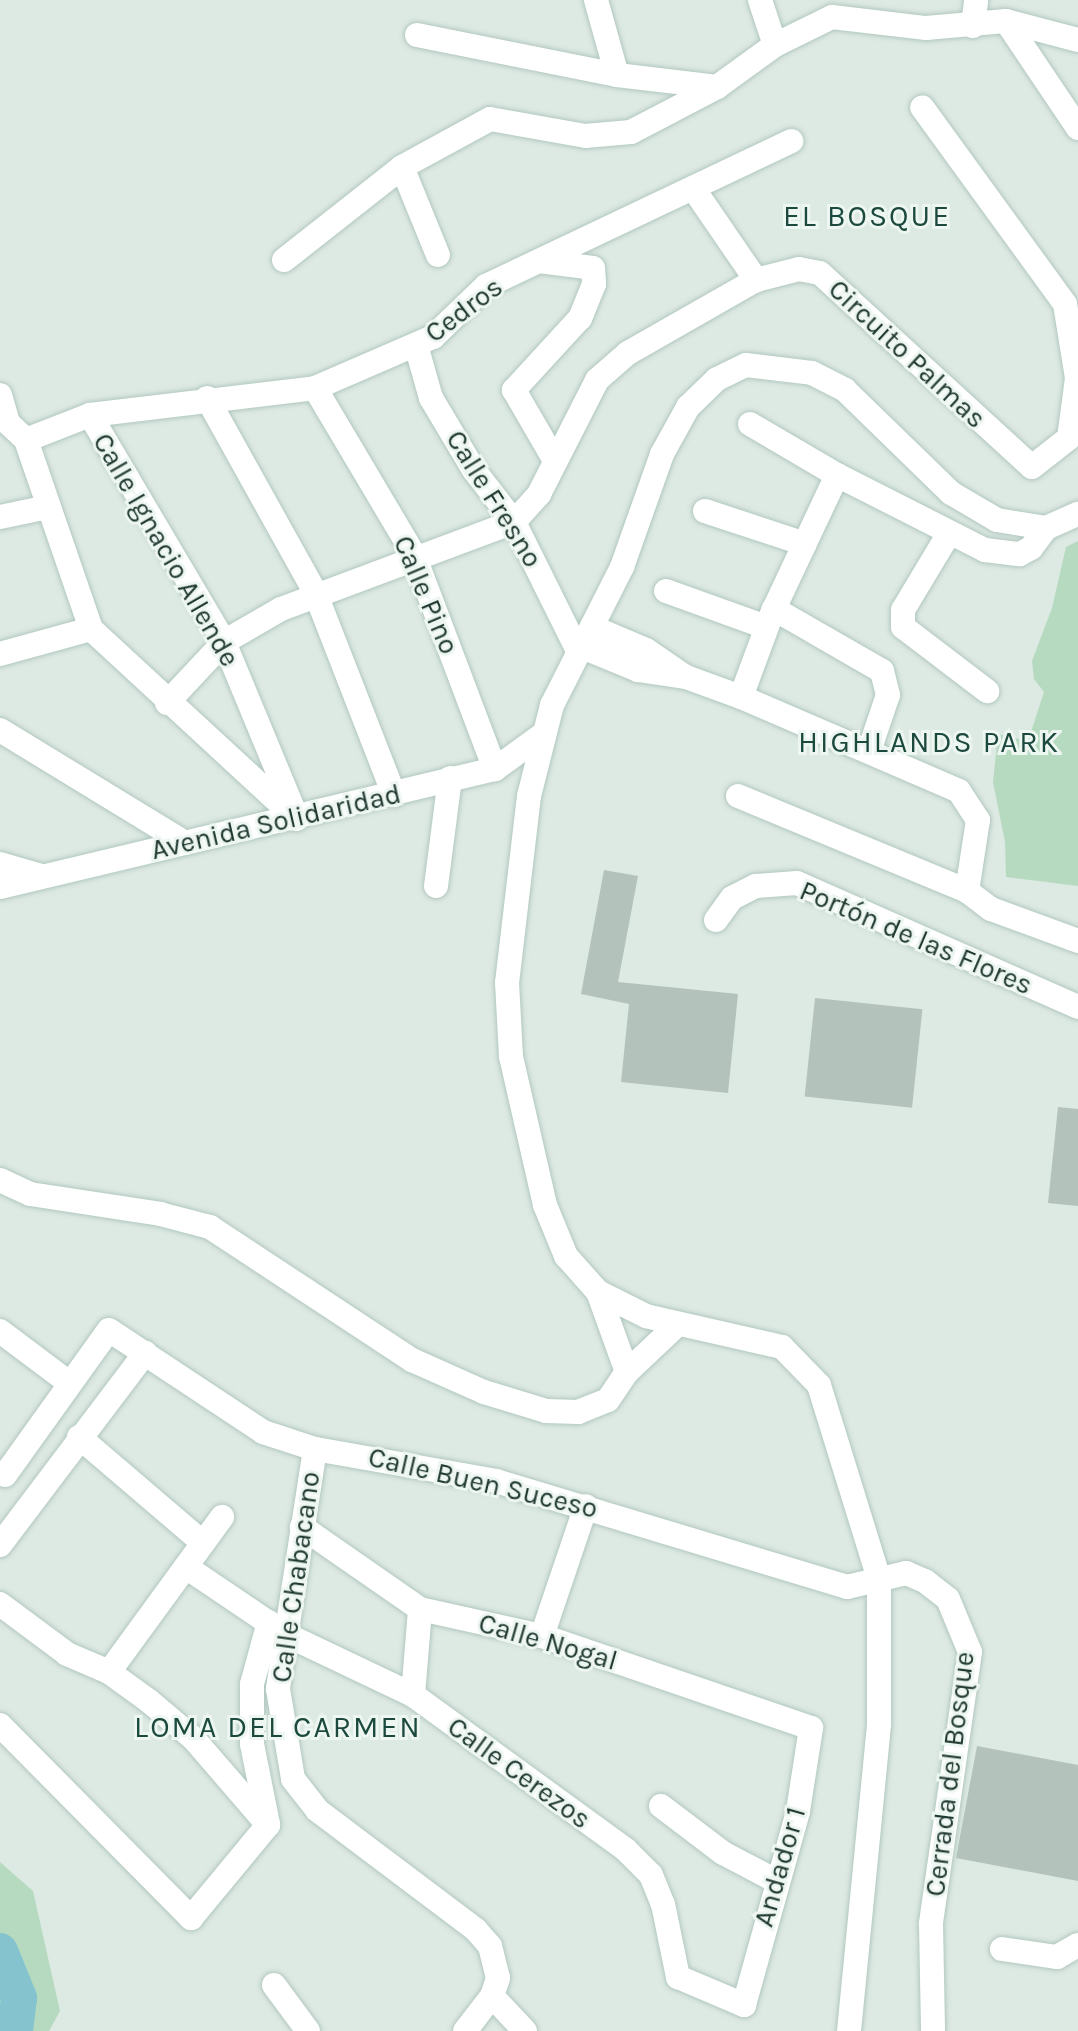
<!DOCTYPE html>
<meta charset="utf-8">
<style>
body{margin:0}
#map{position:relative;width:1078px;height:2031px;overflow:hidden;background:#dde9e3;font-family:Karla,sans-serif}
div>[style]{position:absolute}
.green>*{inset:0;background:#b6dabf}
.river>*{height:36px;margin:-18px;padding:0 18px;transform-origin:18px;border-radius:18px;background:#85c4ce}
.building>*{inset:0;background:#b3c3bc;transform-origin:0 0}
.roads{filter:drop-shadow(0 0 2px #b1c8bf) drop-shadow(0 0 2px #b1c8bf)}
.street>*{height:24px;margin:-12px;padding:0 12px;transform-origin:12px;border-radius:12px;background:#fff}
.secondary>*{height:24px;margin:-12px;padding:0 12px;transform-origin:12px;border-radius:12px;background:#fff}
span{translate:-50% -50%;white-space:nowrap;text-align:center;line-height:1.15;-webkit-text-stroke:6px #edf6f1;paint-order:stroke}
.street-label{font-size:28px;color:#1f3830}
.neighbourhood-label{font-size:30px;color:#1c493d;letter-spacing:2px}
</style>
<div id="map">
<div class="green">
<div style="clip-path:polygon(1078px 541px,1078px 886px,1006px 877px,1005px 842px,993px 782px,998px 734px,1028px 741px,1044px 692px,1034px 679px,1032px 661px,1052px 608px,1066px 547px)"></div>
<div style="clip-path:polygon(0 1862px,33px 1891px,60px 2011px,49px 2031px,0 2031px)"></div>
</div>
<div class="river">
<div style="left:0;top:1951px;width:51px;rotate:68deg"></div>
<div style="left:19px;top:1998px;width:33px;rotate:97deg"></div>
</div>
<div class="building">
<div style="clip-path:polygon(604px 870px,638px 876px,618px 982px,738px 994px,728px 1093px,621px 1082px,629px 1004px,581px 994px)"></div>
<div style="left:815px;top:998px;width:108px;height:99px;rotate:6deg"></div>
<div style="clip-path:polygon(1058px 1107px,1078px 1109px,1078px 1206px,1048px 1203px)"></div>
<div style="clip-path:polygon(977px 1746px,1078px 1765px,1078px 1881px,956px 1858px)"></div>
</div>
<div class="roads">
<div class="street">
<div style="left:596px;top:0;width:78px;rotate:74.4deg"></div>
<div style="left:760px;top:0;width:47px;rotate:71.6deg"></div>
<div style="left:1006px;top:21px;width:129px;rotate:56.1deg"></div>
<div style="left:973px;top:26px;width:26px;rotate:-83deg"></div>
<div style="left:417px;top:35px;width:204px;rotate:11.3deg"></div>
<div style="left:617px;top:75px;width:101px;rotate:6.8deg"></div>
<div style="left:402px;top:167px;width:95px;rotate:67.8deg"></div>
<div style="left:693px;top:188px;width:112px;rotate:55.6deg"></div>
<div style="left:284px;top:260px;width:150px;rotate:-38.2deg"></div>
<div style="left:402px;top:167px;width:100px;rotate:-28.6deg"></div>
<div style="left:490px;top:119px;width:97px;rotate:10.1deg"></div>
<div style="left:585px;top:136px;width:46px;rotate:-5deg"></div>
<div style="left:631px;top:132px;width:97px;rotate:-27.6deg"></div>
<div style="left:717px;top:87px;width:72px;rotate:-35.9deg"></div>
<div style="left:775px;top:45px;width:64px;rotate:-26.2deg"></div>
<div style="left:832px;top:17px;width:95px;rotate:6.7deg"></div>
<div style="left:926px;top:28px;width:80px;rotate:-5deg"></div>
<div style="left:1006px;top:21px;width:74px;rotate:14.8deg"></div>
<div style="left:539px;top:261px;width:54px;rotate:7.4deg"></div>
<div style="left:593px;top:268px;width:16px;rotate:86deg"></div>
<div style="left:594px;top:284px;width:37px;rotate:112deg"></div>
<div style="left:580px;top:318px;width:98px;rotate:132.5deg"></div>
<div style="left:514px;top:390px;width:80px;rotate:59.9deg"></div>
<div style="left:416px;top:345px;width:55px;rotate:74.2deg"></div>
<div style="left:431px;top:398px;width:84px;rotate:59.2deg"></div>
<div style="left:474px;top:470px;width:66px;rotate:52.4deg"></div>
<div style="left:514px;top:522px;width:144px;rotate:63.6deg"></div>
<div style="left:315px;top:388px;width:194px;rotate:59.3deg"></div>
<div style="left:414px;top:555px;width:229px;rotate:69.3deg"></div>
<div style="left:0;top:395px;width:29px;rotate:74deg"></div>
<div style="left:8px;top:423px;width:25px;rotate:43deg"></div>
<div style="left:26px;top:440px;width:200px;rotate:71deg"></div>
<div style="left:91px;top:629px;width:280px;rotate:42.7deg"></div>
<div style="left:207px;top:398px;width:222px;rotate:60.9deg"></div>
<div style="left:315px;top:592px;width:218px;rotate:68.7deg"></div>
<div style="left:90px;top:415px;width:264px;rotate:59.4deg"></div>
<div style="left:224px;top:642px;width:185px;rotate:67.5deg"></div>
<div style="left:750px;top:424px;width:101px;rotate:30.4deg"></div>
<div style="left:26px;top:440px;width:69px;rotate:-21.3deg"></div>
<div style="left:90px;top:415px;width:227px;rotate:-6.8deg"></div>
<div style="left:315px;top:388px;width:129px;rotate:-23.4deg"></div>
<div style="left:433px;top:337px;width:74px;rotate:-43.9deg"></div>
<div style="left:486px;top:286px;width:338px;rotate:-25.4deg"></div>
<div style="left:705px;top:511px;width:105px;rotate:18.3deg"></div>
<div style="left:0;top:517px;width:49px;rotate:-11.8deg"></div>
<div style="left:948px;top:535px;width:87px;rotate:121deg"></div>
<div style="left:903px;top:610px;width:17px;rotate:90deg"></div>
<div style="left:903px;top:627px;width:106px;rotate:37.3deg"></div>
<div style="left:666px;top:591px;width:106px;rotate:19.8deg"></div>
<div style="left:592px;top:627px;width:59px;rotate:23.1deg"></div>
<div style="left:646px;top:650px;width:46px;rotate:34.4deg"></div>
<div style="left:582px;top:647px;width:61px;rotate:22.3deg"></div>
<div style="left:638px;top:670px;width:49px;rotate:8.3deg"></div>
<div style="left:686px;top:677px;width:59px;rotate:20deg"></div>
<div style="left:741px;top:697px;width:237px;rotate:23.3deg"></div>
<div style="left:959px;top:791px;width:35px;rotate:57deg"></div>
<div style="left:978px;top:820px;width:72px;rotate:98.8deg"></div>
<div style="left:967px;top:891px;width:30px;rotate:37deg"></div>
<div style="left:991px;top:909px;width:93px;rotate:20.2deg"></div>
<div style="left:0;top:654px;width:94px;rotate:-15.4deg"></div>
<div style="left:741px;top:697px;width:90px;rotate:-69.7deg"></div>
<div style="left:167px;top:703px;width:83px;rotate:-46.9deg"></div>
<div style="left:224px;top:642px;width:66px;rotate:-30.1deg"></div>
<div style="left:281px;top:609px;width:249px;rotate:-20.5deg"></div>
<div style="left:514px;top:522px;width:38px;rotate:-48deg"></div>
<div style="left:539px;top:494px;width:128px;rotate:-63deg"></div>
<div style="left:597px;top:380px;width:41px;rotate:-41.1deg"></div>
<div style="left:628px;top:353px;width:147px;rotate:-29.7deg"></div>
<div style="left:756px;top:280px;width:44px;rotate:-14.3deg"></div>
<div style="left:799px;top:269px;width:21px;rotate:11deg"></div>
<div style="left:820px;top:273px;width:287px;rotate:42.5deg"></div>
<div style="left:1032px;top:467px;width:47px;rotate:-38.1deg"></div>
<div style="left:1069px;top:438px;width:61px;rotate:-82.4deg"></div>
<div style="left:1077px;top:378px;width:75px;rotate:-99.2deg"></div>
<div style="left:1065px;top:304px;width:243px;rotate:-126deg"></div>
<div style="left:0;top:730px;width:217px;rotate:31.4deg"></div>
<div style="left:869px;top:751px;width:59px;rotate:-71.3deg"></div>
<div style="left:888px;top:695px;width:25px;rotate:-104deg"></div>
<div style="left:882px;top:671px;width:125px;rotate:-150.1deg"></div>
<div style="left:774px;top:609px;width:148px;rotate:-64.8deg"></div>
<div style="left:837px;top:475px;width:166px;rotate:26.9deg"></div>
<div style="left:985px;top:550px;width:35px;rotate:7deg"></div>
<div style="left:1020px;top:554px;width:13px;rotate:-29deg"></div>
<div style="left:1031px;top:548px;width:25px;rotate:-53deg"></div>
<div style="left:738px;top:796px;width:248px;rotate:22.5deg"></div>
<div style="left:0;top:864px;width:43px;rotate:16.3deg"></div>
<div style="left:436px;top:886px;width:109px;rotate:-82.6deg"></div>
<div style="left:0;top:887px;width:509px;rotate:-13.41deg"></div>
<div style="left:495px;top:769px;width:58px;rotate:-35.9deg"></div>
<div style="left:716px;top:920px;width:27px;rotate:-54deg"></div>
<div style="left:732px;top:898px;width:27px;rotate:-27deg"></div>
<div style="left:756px;top:886px;width:41px;rotate:-4.2deg"></div>
<div style="left:797px;top:883px;width:307px;rotate:23.8deg"></div>
<div style="left:0;top:1180px;width:33px;rotate:25deg"></div>
<div style="left:30px;top:1194px;width:132px;rotate:8.7deg"></div>
<div style="left:160px;top:1214px;width:52px;rotate:14.6deg"></div>
<div style="left:210px;top:1227px;width:242px;rotate:33.4deg"></div>
<div style="left:412px;top:1360px;width:79px;rotate:24deg"></div>
<div style="left:484px;top:1392px;width:65px;rotate:17deg"></div>
<div style="left:546px;top:1411px;width:32px;rotate:2deg"></div>
<div style="left:578px;top:1412px;width:32px;rotate:-22deg"></div>
<div style="left:608px;top:1400px;width:34px;rotate:-56deg"></div>
<div style="left:627px;top:1372px;width:70px;rotate:-43.3deg"></div>
<div style="left:598px;top:1292px;width:85px;rotate:70.1deg"></div>
<div style="left:0;top:1331px;width:85px;rotate:36.9deg"></div>
<div style="left:79px;top:1437px;width:163px;rotate:40.5deg"></div>
<div style="left:315px;top:1449px;width:243px;rotate:98.8deg"></div>
<div style="left:278px;top:1689px;width:91px;rotate:80.5deg"></div>
<div style="left:293px;top:1779px;width:39px;rotate:52deg"></div>
<div style="left:317px;top:1810px;width:199px;rotate:37deg"></div>
<div style="left:476px;top:1930px;width:21px;rotate:49deg"></div>
<div style="left:490px;top:1946px;width:33px;rotate:76deg"></div>
<div style="left:498px;top:1978px;width:19px;rotate:108deg"></div>
<div style="left:492px;top:1996px;width:44px;rotate:127.6deg"></div>
<div style="left:5px;top:1475px;width:178px;rotate:-54.4deg"></div>
<div style="left:109px;top:1330px;width:185px;rotate:33.5deg"></div>
<div style="left:263px;top:1432px;width:55px;rotate:18.1deg"></div>
<div style="left:315px;top:1449px;width:184px;rotate:10deg"></div>
<div style="left:496px;top:1481px;width:367px;rotate:16.8deg"></div>
<div style="left:847px;top:1587px;width:61px;rotate:-13.3deg"></div>
<div style="left:906px;top:1573px;width:21px;rotate:23deg"></div>
<div style="left:925px;top:1581px;width:29px;rotate:38deg"></div>
<div style="left:948px;top:1599px;width:57px;rotate:67.5deg"></div>
<div style="left:970px;top:1652px;width:275px;rotate:98.2deg"></div>
<div style="left:931px;top:1924px;width:107px;rotate:88.9deg"></div>
<div style="left:0;top:1545px;width:241px;rotate:-52.9deg"></div>
<div style="left:186px;top:1567px;width:122px;rotate:34deg"></div>
<div style="left:287px;top:1635px;width:140px;rotate:25.5deg"></div>
<div style="left:413px;top:1695px;width:263px;rotate:36deg"></div>
<div style="left:626px;top:1850px;width:35px;rotate:45deg"></div>
<div style="left:651px;top:1875px;width:31px;rotate:68deg"></div>
<div style="left:663px;top:1904px;width:75px;rotate:78.4deg"></div>
<div style="left:678px;top:1977px;width:72px;rotate:23deg"></div>
<div style="left:744px;top:2005px;width:201px;rotate:-74.4deg"></div>
<div style="left:798px;top:1811px;width:84px;rotate:-81.1deg"></div>
<div style="left:811px;top:1728px;width:284px;rotate:-161.1deg"></div>
<div style="left:542px;top:1636px;width:125px;rotate:-167.5deg"></div>
<div style="left:420px;top:1609px;width:144px;rotate:-145.2deg"></div>
<div style="left:0;top:1604px;width:84px;rotate:36.7deg"></div>
<div style="left:67px;top:1654px;width:46px;rotate:23.2deg"></div>
<div style="left:109px;top:1672px;width:49px;rotate:35.9deg"></div>
<div style="left:149px;top:1701px;width:57px;rotate:40.1deg"></div>
<div style="left:193px;top:1738px;width:115px;rotate:49.2deg"></div>
<div style="left:542px;top:1636px;width:137px;rotate:-71.3deg"></div>
<div style="left:109px;top:1672px;width:192px;rotate:-53.9deg"></div>
<div style="left:413px;top:1695px;width:86px;rotate:-85.3deg"></div>
<div style="left:0;top:1725px;width:272px;rotate:45.3deg"></div>
<div style="left:191px;top:1918px;width:121px;rotate:-50.4deg"></div>
<div style="left:661px;top:1806px;width:78px;rotate:37.2deg"></div>
<div style="left:723px;top:1853px;width:60px;rotate:27.8deg"></div>
<div style="left:268px;top:1824px;width:82px;rotate:-101.3deg"></div>
<div style="left:252px;top:1744px;width:60px;rotate:-90deg"></div>
<div style="left:252px;top:1684px;width:64px;rotate:-74.7deg"></div>
<div style="left:1002px;top:1949px;width:56px;rotate:8.3deg"></div>
<div style="left:1057px;top:1957px;width:24px;rotate:-30deg"></div>
<div style="left:274px;top:1985px;width:57px;rotate:53.5deg"></div>
<div style="left:492px;top:1996px;width:48px;rotate:46.7deg"></div>
</div>
<div class="secondary">
<div style="left:849px;top:2031px;width:309px;rotate:-84.4deg"></div>
<div style="left:879px;top:1723px;width:144px;rotate:-90deg"></div>
<div style="left:879px;top:1579px;width:203px;rotate:-107.2deg"></div>
<div style="left:819px;top:1385px;width:53px;rotate:-134.2deg"></div>
<div style="left:782px;top:1347px;width:139px;rotate:-167.2deg"></div>
<div style="left:646px;top:1316px;width:54px;rotate:-153.4deg"></div>
<div style="left:598px;top:1292px;width:48px;rotate:-131.6deg"></div>
<div style="left:566px;top:1256px;width:55px;rotate:-112.4deg"></div>
<div style="left:545px;top:1205px;width:153px;rotate:-102.9deg"></div>
<div style="left:511px;top:1056px;width:73px;rotate:-93.1deg"></div>
<div style="left:507px;top:983px;width:188px;rotate:-83.3deg"></div>
<div style="left:529px;top:796px;width:94px;rotate:-75.8deg"></div>
<div style="left:552px;top:705px;width:155px;rotate:-63.1deg"></div>
<div style="left:622px;top:567px;width:120px;rotate:-70.5deg"></div>
<div style="left:662px;top:454px;width:54px;rotate:-61deg"></div>
<div style="left:688px;top:407px;width:40px;rotate:-44deg"></div>
<div style="left:717px;top:379px;width:32px;rotate:-26deg"></div>
<div style="left:746px;top:365px;width:66px;rotate:6.9deg"></div>
<div style="left:812px;top:373px;width:37px;rotate:27deg"></div>
<div style="left:845px;top:390px;width:148px;rotate:44.2deg"></div>
<div style="left:951px;top:493px;width:53px;rotate:30.4deg"></div>
<div style="left:997px;top:520px;width:50px;rotate:9.3deg"></div>
<div style="left:1046px;top:528px;width:35px;rotate:-24deg"></div>
</div>
</div>
<div class="street-label">
<span style="left:464px;top:310px;rotate:-37deg">Cedros</span>
<span style="left:907px;top:354px;rotate:43deg">Circuito Palmas</span>
<span style="left:494px;top:499px;rotate:58deg">Calle Fresno</span>
<span style="left:166px;top:550px;rotate:60deg">Calle Ignacio Allende</span>
<span style="left:426px;top:595px;rotate:67deg">Calle Pino</span>
<span style="left:276px;top:822px;rotate:-13deg">Avenida Solidaridad</span>
<span style="left:916px;top:938px;rotate:23deg">Portón de las Flores</span>
<span style="left:483px;top:1483px;rotate:13deg">Calle Buen Suceso</span>
<span style="left:296px;top:1577px;rotate:-82deg">Calle Chabacano</span>
<span style="left:548px;top:1642px;rotate:16deg">Calle Nogal</span>
<span style="left:519px;top:1773px;rotate:36deg">Calle Cerezos</span>
<span style="left:950px;top:1774px;rotate:-83deg">Cerrada del Bosque</span>
<span style="left:780px;top:1867px;rotate:-74deg">Andador 1</span>
</div>
<div class="neighbourhood-label">
<span style="left:867px;top:216px">EL BOSQUE</span>
<span style="left:929px;top:742px">HIGHLANDS PARK</span>
<span style="left:278px;top:1727px">LOMA DEL CARMEN</span>
</div>
</div>
